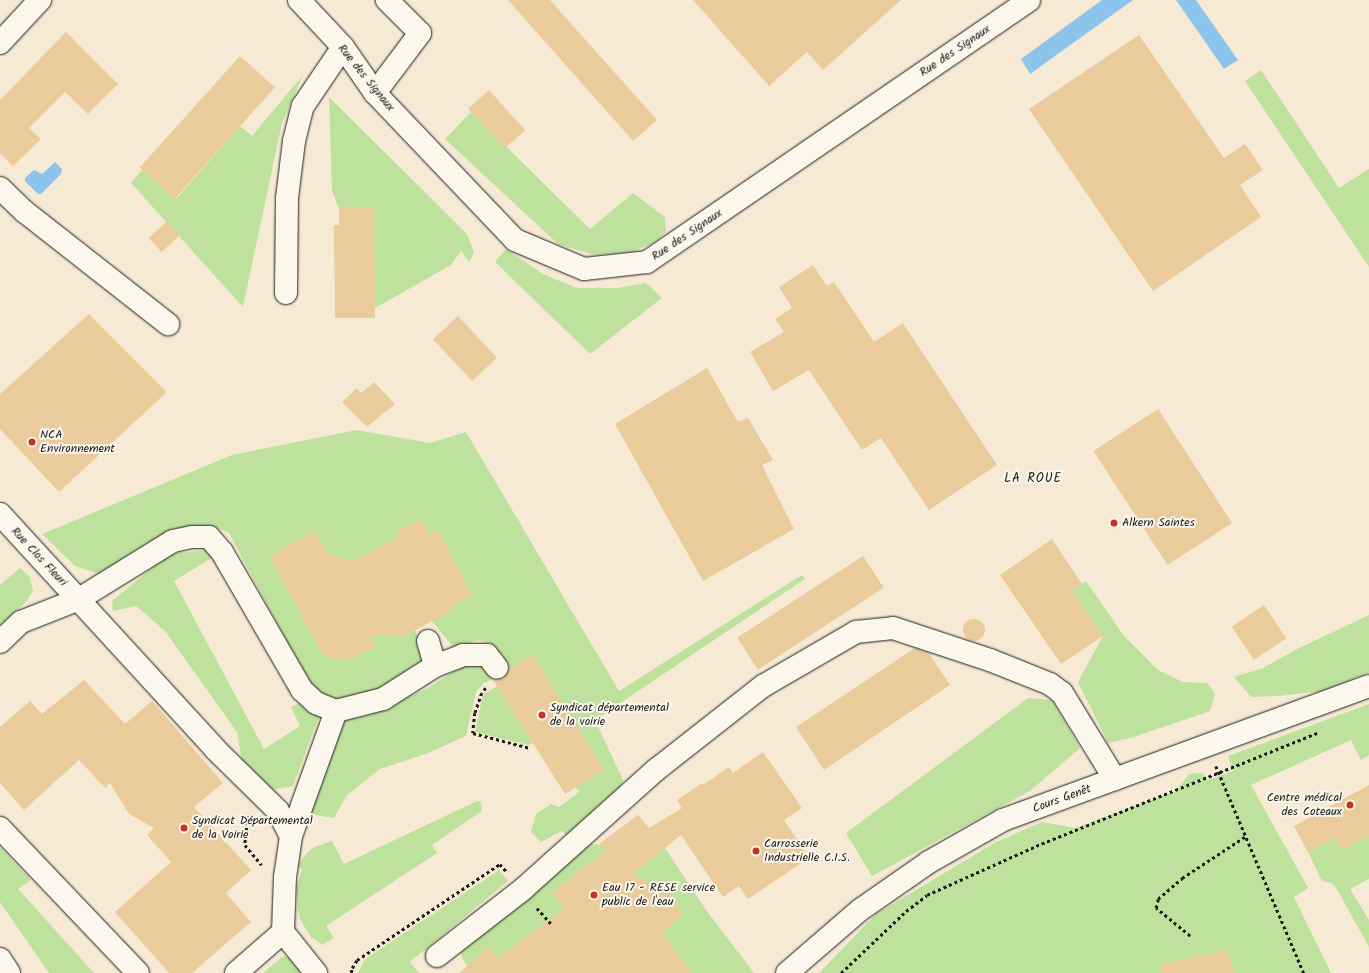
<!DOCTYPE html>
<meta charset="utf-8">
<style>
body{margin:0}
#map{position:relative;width:1369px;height:973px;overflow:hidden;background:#f6ead4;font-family:Kalam,sans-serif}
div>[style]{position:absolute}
.green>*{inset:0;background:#bee29d}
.water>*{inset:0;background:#8dc4ec}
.building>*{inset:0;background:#eacb9c;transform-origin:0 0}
.round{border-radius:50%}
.path>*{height:2.5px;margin-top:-1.25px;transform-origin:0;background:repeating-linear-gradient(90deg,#1c1c1c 0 3px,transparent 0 6px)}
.roads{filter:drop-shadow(0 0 1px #1c1c1c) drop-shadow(0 0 1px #1c1c1c)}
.minor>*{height:22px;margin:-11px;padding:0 11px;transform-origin:11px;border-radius:11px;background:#fbf7ec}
.major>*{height:22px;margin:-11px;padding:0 11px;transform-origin:11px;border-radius:11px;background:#fbf7ec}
.dots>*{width:11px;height:11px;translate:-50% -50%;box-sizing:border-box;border:2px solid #fbf7ec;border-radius:50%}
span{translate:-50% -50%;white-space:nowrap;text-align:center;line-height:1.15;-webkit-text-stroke:4px #fbf7ec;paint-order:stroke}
.street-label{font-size:12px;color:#1c1c1c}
.poi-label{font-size:12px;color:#1c1c1c}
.left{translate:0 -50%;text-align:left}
.right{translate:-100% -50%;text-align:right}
.neighbourhood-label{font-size:13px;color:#1c1c1c;letter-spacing:1px}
</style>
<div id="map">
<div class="green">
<div style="clip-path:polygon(1261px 70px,1339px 188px,1369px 169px,1369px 267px,1245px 81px)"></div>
<div style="clip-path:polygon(303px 75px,282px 123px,243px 307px,131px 183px,142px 170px,176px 199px,240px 126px,252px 136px)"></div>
<div style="clip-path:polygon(329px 97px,467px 234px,474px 253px,469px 262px,461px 251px,451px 265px,375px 308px,332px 190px)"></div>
<div style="clip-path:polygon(471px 112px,590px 229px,633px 193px,665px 217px,666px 232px,655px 242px,633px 252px,594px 255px,558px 244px,445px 139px)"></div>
<div style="clip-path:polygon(506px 249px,543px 274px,577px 288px,617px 288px,646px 283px,662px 298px,590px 354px,495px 262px)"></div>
<div style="clip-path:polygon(357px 430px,430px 443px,466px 432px,619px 691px,802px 575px,805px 579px,595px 720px,623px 780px,615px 797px,566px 835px,562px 831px,541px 842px,531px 832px,536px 814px,551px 804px,559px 807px,579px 792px,575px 787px,603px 769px,533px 655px,510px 669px,503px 656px,491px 644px,478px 640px,454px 648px,432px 621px,415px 630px,426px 664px,394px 686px,360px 698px,334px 699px,310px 686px,229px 533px,215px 527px,182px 530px,103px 575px,75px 566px,42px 534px,232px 455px)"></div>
<div style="clip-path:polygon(205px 550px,215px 556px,174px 581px,264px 749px,300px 726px,291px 707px,305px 701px,319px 717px,293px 786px,259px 792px,242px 761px,237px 732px,165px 631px,136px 606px,113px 611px,112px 601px,169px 554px)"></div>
<div style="clip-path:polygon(20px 568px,30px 577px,33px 591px,26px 602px,0 625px,0 585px)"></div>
<div style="clip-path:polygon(1086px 581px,1124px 636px,1158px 670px,1183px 682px,1207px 683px,1215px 694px,1210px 711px,1131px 738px,1108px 743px,1078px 682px,1103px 636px,1072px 591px)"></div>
<div style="clip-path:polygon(1369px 615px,1369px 672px,1323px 691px,1278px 696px,1251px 697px,1234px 677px,1263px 668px,1297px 649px)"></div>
<div style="clip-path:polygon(468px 662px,483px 662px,493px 679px,484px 683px,476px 692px,466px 736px,428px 753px,380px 769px,347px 795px,334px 818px,308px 814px,336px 729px,347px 719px,366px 716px,428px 688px)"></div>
<div style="clip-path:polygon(498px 686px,533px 743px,528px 745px,475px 732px,482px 698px,486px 693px)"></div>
<div style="clip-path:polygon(1028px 698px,1052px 700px,1080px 748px,1030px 791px,872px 876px,846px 833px)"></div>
<div style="clip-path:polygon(1369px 704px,1369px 755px,1361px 760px,1351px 740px,1251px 785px,1308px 888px,1294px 897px,1331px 973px,819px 973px,876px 914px,996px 842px,1042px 822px,1075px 828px,1176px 791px,1189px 774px,1203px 773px,1208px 780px,1233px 771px,1228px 756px)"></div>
<div style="clip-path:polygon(477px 801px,481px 802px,482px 811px,432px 845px,437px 853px,326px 926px,334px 938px,322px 945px,310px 936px,300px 919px,297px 905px,297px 886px,302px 869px,297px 866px,307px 853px,314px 847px,332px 841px,344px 864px)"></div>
<div style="clip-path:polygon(1369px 835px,1369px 879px,1350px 889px,1369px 920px,1369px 947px,1338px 891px,1332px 883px,1322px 881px,1308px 852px,1335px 838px,1342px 850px)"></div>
<div style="clip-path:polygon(590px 844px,665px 848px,706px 910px,754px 973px,474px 973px,463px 960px,460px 947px)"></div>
<div style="clip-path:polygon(0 847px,31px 880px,18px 889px,94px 973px,49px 973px,0 902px)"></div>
<div style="clip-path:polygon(499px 870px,508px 881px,410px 962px,419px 973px,358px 973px,364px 960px)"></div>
<div style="clip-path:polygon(283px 956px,291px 958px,303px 973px,263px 973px)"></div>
</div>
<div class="water">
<div style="clip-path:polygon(1102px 0,1133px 0,1030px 74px,1021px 59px)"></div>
<div style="clip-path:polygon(1176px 0,1196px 0,1238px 60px,1224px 69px)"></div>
<div style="clip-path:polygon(55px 162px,62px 169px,61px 174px,41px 194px,38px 194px,25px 181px,25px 178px,34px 170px,42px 174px)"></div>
</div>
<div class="building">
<div style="clip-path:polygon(508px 0,550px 0,657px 120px,633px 141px)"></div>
<div style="clip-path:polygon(693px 0,901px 0,823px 70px,807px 52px,769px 86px)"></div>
<div style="clip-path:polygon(66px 32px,118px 84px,88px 114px,65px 92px,29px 128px,41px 139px,13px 166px,0 153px,0 100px)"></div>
<div style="clip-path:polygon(1139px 35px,1224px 158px,1245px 144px,1263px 170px,1240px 185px,1261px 217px,1153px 291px,1029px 109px)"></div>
<div style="left:240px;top:56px;width:47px;height:150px;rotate:42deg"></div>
<div style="left:489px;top:90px;width:54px;height:28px;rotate:48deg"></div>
<div style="clip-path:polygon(339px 208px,374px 208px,375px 318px,335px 318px,334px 225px,339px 225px)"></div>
<div style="left:167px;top:221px;width:19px;height:25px;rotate:47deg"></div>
<div style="clip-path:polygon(813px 265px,827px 286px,834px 282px,874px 342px,903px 323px,997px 465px,929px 510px,881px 438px,862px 450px,809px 370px,773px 391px,750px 352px,784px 332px,775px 319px,792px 308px,779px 287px)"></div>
<div style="clip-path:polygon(89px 314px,167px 392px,59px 492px,0 429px,0 394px)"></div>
<div style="left:458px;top:316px;width:57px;height:34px;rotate:47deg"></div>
<div style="clip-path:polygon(707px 368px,738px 422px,748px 418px,773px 460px,762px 465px,794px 529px,703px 581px,615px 424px)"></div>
<div style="clip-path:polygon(374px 382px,395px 404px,367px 427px,342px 402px,357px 388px,361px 393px)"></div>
<div style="left:1158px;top:409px;width:136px;height:77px;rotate:57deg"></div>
<div style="clip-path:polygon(422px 519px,429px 536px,438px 531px,472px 595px,449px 608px,450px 612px,406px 635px,368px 635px,376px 646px,347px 661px,323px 655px,269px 556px,315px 532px,327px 553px,352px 561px,399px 537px,396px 532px)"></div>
<div style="clip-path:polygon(1052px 539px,1082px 584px,1072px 591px,1103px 636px,1061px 664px,1000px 575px)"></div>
<div style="left:863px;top:556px;width:38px;height:150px;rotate:57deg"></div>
<div style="left:1264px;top:605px;width:40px;height:39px;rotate:56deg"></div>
<div class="round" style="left:963px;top:619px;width:22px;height:22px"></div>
<div style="clip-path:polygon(915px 648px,929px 653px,950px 685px,824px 770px,796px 727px)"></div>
<div style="clip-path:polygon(533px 655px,604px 770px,565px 794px,493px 680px,504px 678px,509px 669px)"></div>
<div style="clip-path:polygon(84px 680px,125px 724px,152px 701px,223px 783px,194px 807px,251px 870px,226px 893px,251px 922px,192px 973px,169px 973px,115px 912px,171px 862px,147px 835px,154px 828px,129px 814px,110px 783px,105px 788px,79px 760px,24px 810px,0 783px,0 727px,30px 701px,42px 714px)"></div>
<div style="clip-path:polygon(763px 752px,802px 808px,784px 820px,809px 858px,748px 899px,739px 886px,723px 897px,681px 835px,632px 875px,669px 893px,680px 909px,681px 917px,662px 932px,691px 973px,459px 973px,488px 947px,497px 958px,564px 909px,552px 892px,606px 851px,600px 843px,638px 815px,649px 828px,682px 808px,677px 800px,702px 783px,703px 785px,729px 767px,733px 773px)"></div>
<div style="clip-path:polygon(1369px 785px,1369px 835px,1342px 850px,1335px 838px,1308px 852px,1294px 826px)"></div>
<div style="clip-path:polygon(1228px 950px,1234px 973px,1161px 973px,1160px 964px)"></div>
</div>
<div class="path">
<div style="left:486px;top:688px;width:6px;rotate:129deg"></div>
<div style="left:482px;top:693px;width:21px;rotate:109deg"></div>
<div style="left:475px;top:713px;width:20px;rotate:96deg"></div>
<div style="left:473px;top:733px;width:59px;rotate:14.7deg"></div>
<div style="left:1216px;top:766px;width:225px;rotate:67deg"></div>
<div style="left:248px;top:816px;width:29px;rotate:96deg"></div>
<div style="left:245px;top:845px;width:26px;rotate:50deg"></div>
<div style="left:537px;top:908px;width:24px;rotate:48deg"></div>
<div style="left:1190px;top:936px;width:44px;rotate:-140.5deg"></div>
<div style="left:1156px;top:908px;width:9px;rotate:-77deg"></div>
<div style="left:1158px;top:899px;width:32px;rotate:-41deg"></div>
<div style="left:1182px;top:878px;width:77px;rotate:-33.3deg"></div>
<div style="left:351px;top:973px;width:5px;rotate:-79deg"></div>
<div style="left:352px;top:968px;width:9px;rotate:-58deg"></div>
<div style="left:357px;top:960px;width:172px;rotate:-33.9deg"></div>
<div style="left:500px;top:864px;width:11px;rotate:49deg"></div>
<div style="left:841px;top:973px;width:90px;rotate:-43.6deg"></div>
<div style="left:906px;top:911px;width:26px;rotate:-37deg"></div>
<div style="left:927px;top:895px;width:120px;rotate:-24.2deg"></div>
<div style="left:1036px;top:846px;width:303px;rotate:-21.9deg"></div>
</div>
<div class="roads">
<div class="minor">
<div style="left:299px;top:0;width:64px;rotate:46.9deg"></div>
<div style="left:343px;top:47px;width:56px;rotate:55.2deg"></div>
<div style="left:375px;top:93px;width:203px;rotate:46.4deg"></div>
<div style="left:515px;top:240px;width:75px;rotate:22.8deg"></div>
<div style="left:584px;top:269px;width:63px;rotate:-6.3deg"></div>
<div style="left:647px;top:262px;width:463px;rotate:-34.4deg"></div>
<div style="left:0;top:43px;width:59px;rotate:-47.1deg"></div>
<div style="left:375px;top:93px;width:75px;rotate:-53.1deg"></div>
<div style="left:420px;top:33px;width:47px;rotate:-135deg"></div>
<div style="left:0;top:188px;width:35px;rotate:44deg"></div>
<div style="left:25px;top:212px;width:182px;rotate:38.1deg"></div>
<div style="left:286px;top:293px;width:95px;rotate:-89.4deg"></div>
<div style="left:287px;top:198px;width:57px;rotate:-83deg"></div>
<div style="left:294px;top:141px;width:36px;rotate:-76deg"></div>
<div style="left:303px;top:106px;width:71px;rotate:-55.9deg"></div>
<div style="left:0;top:514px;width:319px;rotate:47.5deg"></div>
<div style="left:215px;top:749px;width:88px;rotate:44.5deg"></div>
<div style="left:278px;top:811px;width:28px;rotate:63deg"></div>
<div style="left:428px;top:641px;width:26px;rotate:74deg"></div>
<div style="left:0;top:642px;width:29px;rotate:-44deg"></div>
<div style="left:21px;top:622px;width:62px;rotate:-21.6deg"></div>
<div style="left:79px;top:599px;width:110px;rotate:-31.7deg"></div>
<div style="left:173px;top:541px;width:19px;rotate:-12deg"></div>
<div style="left:192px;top:537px;width:17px"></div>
<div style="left:209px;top:537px;width:20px;rotate:49deg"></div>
<div style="left:222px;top:552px;width:160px;rotate:59.9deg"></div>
<div style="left:302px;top:690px;width:19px;rotate:43deg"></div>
<div style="left:316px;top:703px;width:22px;rotate:22deg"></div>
<div style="left:336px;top:711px;width:133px;rotate:109.8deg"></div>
<div style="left:291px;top:836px;width:41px;rotate:98.3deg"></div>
<div style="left:285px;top:877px;width:55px;rotate:92.1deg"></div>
<div style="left:283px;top:932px;width:53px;rotate:51.2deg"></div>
<div style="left:336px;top:711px;width:49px;rotate:-14.3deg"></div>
<div style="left:383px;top:699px;width:62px;rotate:-32.4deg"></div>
<div style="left:435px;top:666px;width:30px;rotate:-21deg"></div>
<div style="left:463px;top:655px;width:24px"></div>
<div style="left:487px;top:655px;width:16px;rotate:52deg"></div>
<div style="left:0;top:828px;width:200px;rotate:46.4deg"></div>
<div style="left:437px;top:956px;width:108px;rotate:-37.8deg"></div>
<div style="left:522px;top:890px;width:181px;rotate:-41.9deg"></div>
<div style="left:657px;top:769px;width:135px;rotate:-38.1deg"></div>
<div style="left:763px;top:686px;width:108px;rotate:-30.1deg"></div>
<div style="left:856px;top:632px;width:37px;rotate:-6deg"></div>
<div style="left:893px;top:628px;width:102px;rotate:18.3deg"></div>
<div style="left:990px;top:660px;width:65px;rotate:21.8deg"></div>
<div style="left:1050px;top:684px;width:15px;rotate:37deg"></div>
<div style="left:1062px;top:693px;width:101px;rotate:58.4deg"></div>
<div style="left:236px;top:973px;width:62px;rotate:-41.1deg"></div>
</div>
<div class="major">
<div style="left:0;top:959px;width:17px;rotate:57deg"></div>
<div style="left:787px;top:973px;width:96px;rotate:-40.8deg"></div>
<div style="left:860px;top:910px;width:84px;rotate:-34.8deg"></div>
<div style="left:929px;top:862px;width:85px;rotate:-29.6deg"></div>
<div style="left:1003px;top:820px;width:390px;rotate:-20.1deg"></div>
</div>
</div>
<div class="dots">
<div style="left:32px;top:442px;background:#c8321e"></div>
<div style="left:1114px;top:523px;background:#c8321e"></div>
<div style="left:542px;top:715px;background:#c8321e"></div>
<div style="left:1350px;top:805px;background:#c8321e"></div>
<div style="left:184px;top:828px;background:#c8321e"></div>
<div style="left:756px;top:851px;background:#c8321e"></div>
<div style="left:594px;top:895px;background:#c8321e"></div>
</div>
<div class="street-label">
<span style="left:955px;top:51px;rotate:-34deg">Rue des Signaux</span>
<span style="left:366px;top:78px;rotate:51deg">Rue des Signaux</span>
<span style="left:687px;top:235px;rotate:-34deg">Rue des Signaux</span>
<span style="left:39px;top:557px;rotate:47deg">Rue Clos Fleuri</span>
<span style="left:1062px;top:799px;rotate:-20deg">Cours Genêt</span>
</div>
<div class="poi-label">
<span class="left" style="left:40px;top:442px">NCA<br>Environnement</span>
<span class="left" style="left:1122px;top:523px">Alkern Saintes</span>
<span class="left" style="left:550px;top:715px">Syndicat départemental<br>de la voirie</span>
<span class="right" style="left:1342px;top:805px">Centre médical<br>des Coteaux</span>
<span class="left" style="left:192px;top:828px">Syndicat Départemental<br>de la Voirie</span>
<span class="left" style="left:764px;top:851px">Carrosserie<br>Industrielle C.I.S.</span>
<span class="left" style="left:602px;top:895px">Eau 17 - RESE service<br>public de l'eau</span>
</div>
<div class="neighbourhood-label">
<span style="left:1033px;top:479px">LA ROUE</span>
</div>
</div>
